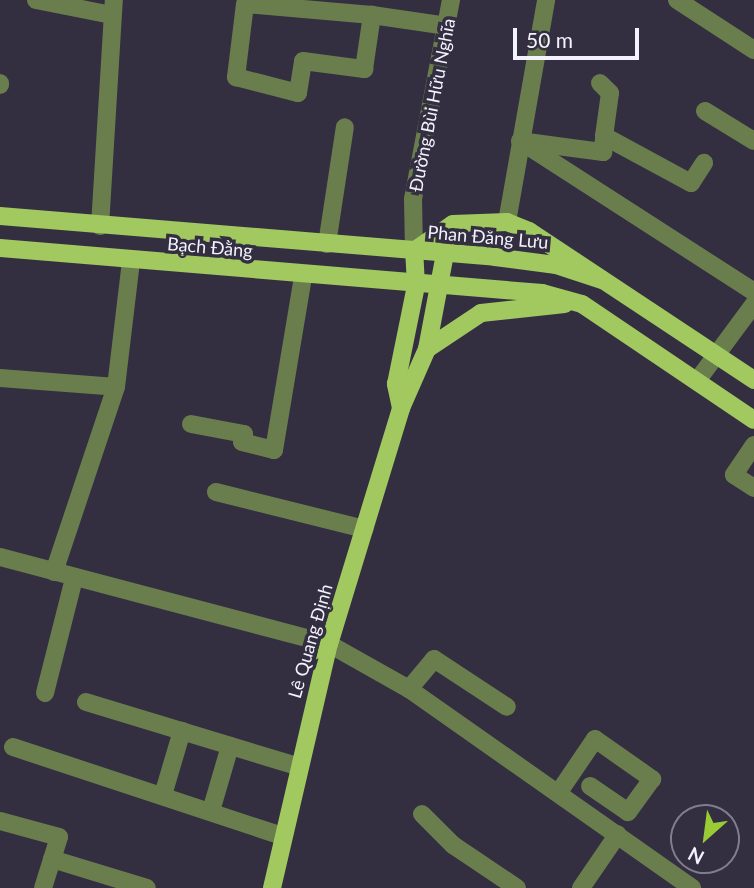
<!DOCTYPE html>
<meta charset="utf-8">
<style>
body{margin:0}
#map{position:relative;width:754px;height:888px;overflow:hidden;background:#332f41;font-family:Lato,sans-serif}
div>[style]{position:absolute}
.minor>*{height:18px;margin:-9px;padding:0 9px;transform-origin:9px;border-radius:9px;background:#6a7e4d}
.major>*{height:18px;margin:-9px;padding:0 9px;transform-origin:9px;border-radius:9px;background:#a1c960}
span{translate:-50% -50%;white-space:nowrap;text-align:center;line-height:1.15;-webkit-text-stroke:7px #332f41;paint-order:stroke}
.street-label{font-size:18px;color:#f4f2fe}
.north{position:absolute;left:670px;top:804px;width:70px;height:70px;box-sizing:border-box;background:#332f41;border:2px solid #807d8d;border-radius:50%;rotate:208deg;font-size:19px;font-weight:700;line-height:28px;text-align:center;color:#f4f2fe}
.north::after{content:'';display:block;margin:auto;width:24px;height:32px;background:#99cb36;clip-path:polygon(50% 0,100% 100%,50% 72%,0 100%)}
.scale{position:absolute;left:513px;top:28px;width:126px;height:32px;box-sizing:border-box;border:4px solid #f4f2fe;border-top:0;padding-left:9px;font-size:21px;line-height:24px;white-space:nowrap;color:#f4f2fe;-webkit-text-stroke:5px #332f41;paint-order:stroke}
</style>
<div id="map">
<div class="minor">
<div style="left:36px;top:0;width:77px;rotate:11.2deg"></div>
<div style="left:677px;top:0;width:92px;rotate:33deg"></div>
<div style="left:372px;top:15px;width:127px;rotate:-175deg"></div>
<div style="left:245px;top:4px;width:74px;rotate:97deg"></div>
<div style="left:236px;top:77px;width:64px;rotate:14.5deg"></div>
<div style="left:298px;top:93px;width:32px;rotate:-81deg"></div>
<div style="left:303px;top:61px;width:62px;rotate:7.5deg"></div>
<div style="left:364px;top:69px;width:55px;rotate:-81.6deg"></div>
<div style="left:372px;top:15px;width:76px;rotate:8.3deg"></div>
<div style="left:0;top:83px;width:2px;rotate:90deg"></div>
<div style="left:600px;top:83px;width:14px;rotate:45deg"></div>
<div style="left:610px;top:93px;width:43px;rotate:97.9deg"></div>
<div style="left:705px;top:111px;width:57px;rotate:31.5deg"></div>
<div style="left:520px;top:141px;width:278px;rotate:32.8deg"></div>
<div style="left:527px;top:142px;width:77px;rotate:7.5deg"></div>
<div style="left:603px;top:152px;width:16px;rotate:-86deg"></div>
<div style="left:604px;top:136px;width:99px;rotate:28.4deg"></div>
<div style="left:691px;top:183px;width:24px;rotate:-57deg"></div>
<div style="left:507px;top:222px;width:225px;rotate:-80deg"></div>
<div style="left:100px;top:226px;width:226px;rotate:-86.5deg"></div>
<div style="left:327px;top:244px;width:118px;rotate:-81.3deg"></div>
<div style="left:414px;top:251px;width:52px;rotate:-91.1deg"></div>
<div style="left:413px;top:199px;width:203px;rotate:-79.2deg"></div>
<div style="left:0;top:378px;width:116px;rotate:4.4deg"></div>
<div style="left:697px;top:381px;width:96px;rotate:-53.5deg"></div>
<div style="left:191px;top:424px;width:54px;rotate:10.7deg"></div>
<div style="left:244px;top:434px;width:8px;rotate:104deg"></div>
<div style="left:242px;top:442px;width:33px;rotate:14deg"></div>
<div style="left:274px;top:450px;width:176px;rotate:-80.5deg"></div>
<div style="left:754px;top:445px;width:36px;rotate:124deg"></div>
<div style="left:734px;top:475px;width:24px;rotate:33deg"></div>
<div style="left:216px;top:492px;width:153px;rotate:14deg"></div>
<div style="left:0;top:557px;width:340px;rotate:14.8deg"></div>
<div style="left:329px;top:644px;width:92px;rotate:29.4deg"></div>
<div style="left:409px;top:689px;width:346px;rotate:35.1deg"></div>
<div style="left:54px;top:572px;width:195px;rotate:-71.5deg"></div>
<div style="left:116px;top:387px;width:127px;rotate:-83.2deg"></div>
<div style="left:409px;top:689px;width:39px;rotate:-50deg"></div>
<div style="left:434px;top:659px;width:87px;rotate:33.3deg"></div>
<div style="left:45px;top:693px;width:119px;rotate:-75.8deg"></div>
<div style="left:86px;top:702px;width:220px;rotate:16.9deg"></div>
<div style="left:13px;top:747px;width:280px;rotate:18.3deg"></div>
<div style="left:559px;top:792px;width:64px;rotate:-55.8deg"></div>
<div style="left:595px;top:739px;width:70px;rotate:35.1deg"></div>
<div style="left:652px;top:779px;width:41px;rotate:126deg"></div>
<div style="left:628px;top:812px;width:46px;rotate:-145.6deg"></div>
<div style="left:163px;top:795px;width:67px;rotate:-73.5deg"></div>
<div style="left:211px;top:811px;width:68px;rotate:-73.7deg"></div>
<div style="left:422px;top:814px;width:44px;rotate:45deg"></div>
<div style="left:453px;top:845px;width:77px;rotate:33.9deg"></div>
<div style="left:0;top:821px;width:61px;rotate:15.2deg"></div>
<div style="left:59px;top:837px;width:53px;rotate:107.4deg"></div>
<div style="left:52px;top:859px;width:99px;rotate:17deg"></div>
<div style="left:581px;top:888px;width:65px;rotate:-55.6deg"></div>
</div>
<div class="major">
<div style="left:0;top:216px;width:497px;rotate:4.7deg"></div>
<div style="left:495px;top:257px;width:62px;rotate:7.5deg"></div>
<div style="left:556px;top:265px;width:48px;rotate:18.1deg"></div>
<div style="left:0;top:248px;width:544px;rotate:4.75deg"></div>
<div style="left:542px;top:293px;width:41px;rotate:15.4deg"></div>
<div style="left:582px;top:304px;width:207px;rotate:34deg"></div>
<div style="left:414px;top:251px;width:47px;rotate:-34.7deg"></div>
<div style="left:453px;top:224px;width:54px;rotate:-2.1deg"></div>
<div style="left:507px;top:222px;width:24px;rotate:22deg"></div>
<div style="left:529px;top:231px;width:270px;rotate:33.5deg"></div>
<div style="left:427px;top:349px;width:65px;rotate:-33.7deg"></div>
<div style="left:481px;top:313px;width:84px;rotate:-6.1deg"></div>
<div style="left:401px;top:408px;width:25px;rotate:-102deg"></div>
<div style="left:396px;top:384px;width:100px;rotate:-78.5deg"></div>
<div style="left:416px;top:286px;width:35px;rotate:-93deg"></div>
<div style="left:272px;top:888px;width:251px;rotate:-76.9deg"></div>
<div style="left:329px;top:644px;width:247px;rotate:-73deg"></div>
<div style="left:401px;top:408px;width:64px;rotate:-66.2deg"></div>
<div style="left:427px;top:349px;width:97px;rotate:-79.3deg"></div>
</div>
<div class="street-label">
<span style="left:432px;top:105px;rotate:-79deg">Đường Bùi Hữu Nghĩa</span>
<span style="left:488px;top:237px;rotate:5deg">Phan Đăng Lưu</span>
<span style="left:210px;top:247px;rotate:5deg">Bạch Đằng</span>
<span style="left:310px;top:641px;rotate:-74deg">Lê Quang Định</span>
</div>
<div class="north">N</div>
<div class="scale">50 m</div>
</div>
